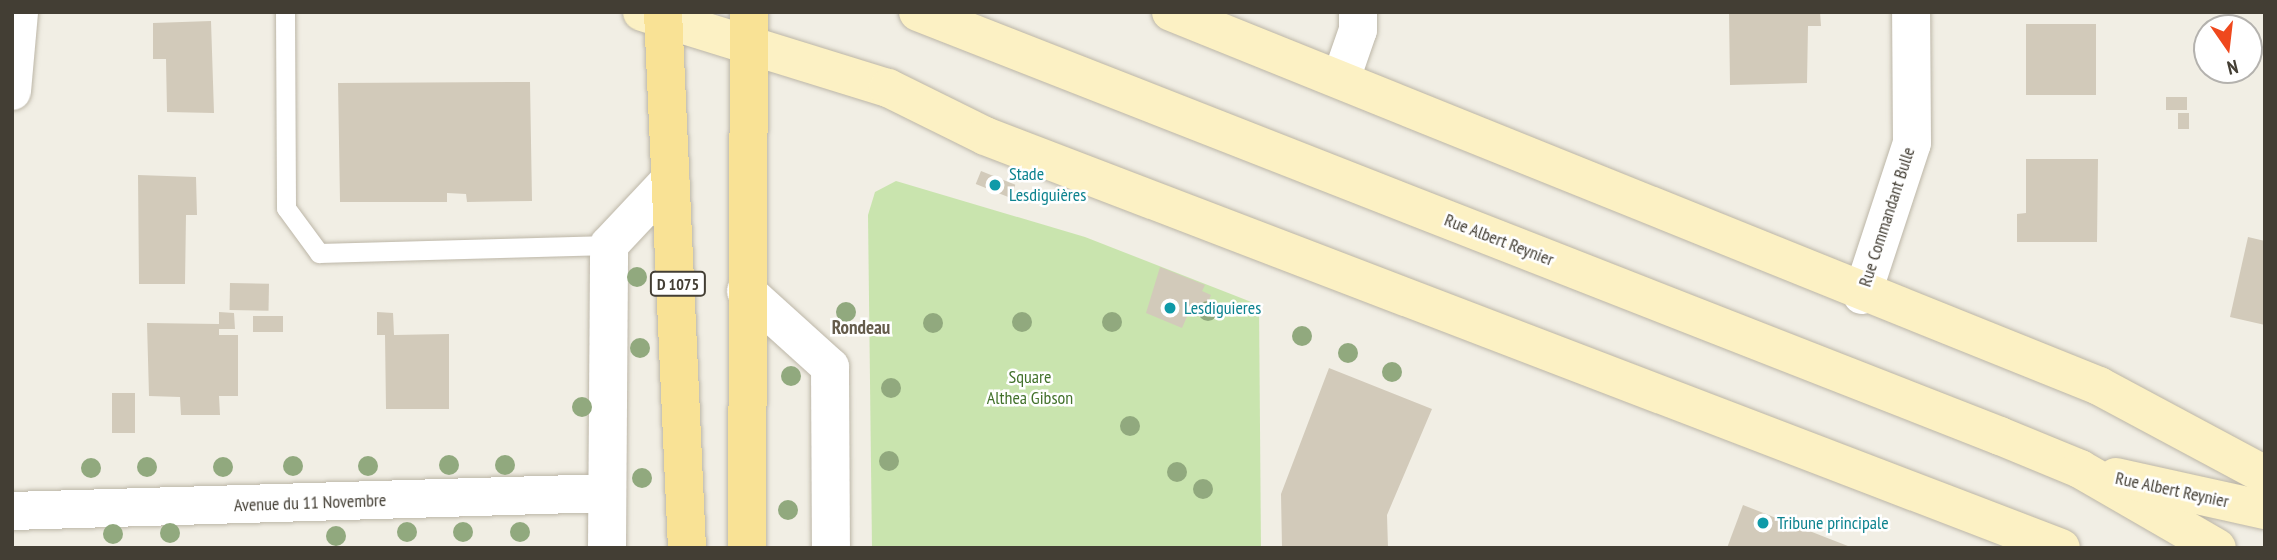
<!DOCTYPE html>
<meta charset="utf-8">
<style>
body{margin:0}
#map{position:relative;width:2277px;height:560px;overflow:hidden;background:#f1eee4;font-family:"PT Sans Narrow",sans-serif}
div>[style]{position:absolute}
.green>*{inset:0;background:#c9e4ae}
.building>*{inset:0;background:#d2caba;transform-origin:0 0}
.roads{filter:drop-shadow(0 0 2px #bcb6a7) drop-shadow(0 0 2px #bcb6a7)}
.lane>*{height:19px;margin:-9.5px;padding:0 9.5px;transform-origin:9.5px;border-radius:9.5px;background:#fff}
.street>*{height:38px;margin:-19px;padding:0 19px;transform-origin:19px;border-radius:19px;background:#fff}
.secondary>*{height:38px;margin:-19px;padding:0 19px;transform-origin:19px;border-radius:19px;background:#fcf1c4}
.primary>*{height:38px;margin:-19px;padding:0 19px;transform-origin:19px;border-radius:19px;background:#f9e295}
.trees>*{width:20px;height:20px;margin:-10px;border-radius:50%;background:#91a97e}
.dots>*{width:19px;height:19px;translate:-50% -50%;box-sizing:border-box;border:4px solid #fff;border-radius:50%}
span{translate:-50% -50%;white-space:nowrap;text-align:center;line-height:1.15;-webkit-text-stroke:5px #fff;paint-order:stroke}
.shield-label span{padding:2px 5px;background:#fff;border:2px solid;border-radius:5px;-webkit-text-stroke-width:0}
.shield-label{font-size:16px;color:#433e34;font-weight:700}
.culture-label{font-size:18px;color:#0d838f}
.left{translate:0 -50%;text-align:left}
.street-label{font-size:18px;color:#433e34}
.park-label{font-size:18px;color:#42712b}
.neighbourhood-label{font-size:19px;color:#655c4c;font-weight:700}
.frame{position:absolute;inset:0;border:14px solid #433e34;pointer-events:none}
.north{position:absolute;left:2193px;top:14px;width:70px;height:70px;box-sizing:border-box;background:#fff;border:2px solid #b4b2ae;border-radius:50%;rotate:166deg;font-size:19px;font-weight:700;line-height:28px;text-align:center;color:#433e34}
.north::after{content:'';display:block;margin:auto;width:24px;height:32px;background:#ef481d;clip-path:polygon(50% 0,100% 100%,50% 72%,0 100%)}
</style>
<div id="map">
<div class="green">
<div style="clip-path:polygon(896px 181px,1085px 237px,1259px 305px,1261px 548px,872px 548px,868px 215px,875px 192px)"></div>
</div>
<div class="building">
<div style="clip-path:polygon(1729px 12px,1820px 12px,1821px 26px,1808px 26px,1807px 83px,1730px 85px)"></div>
<div style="clip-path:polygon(211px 21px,214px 113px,167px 112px,166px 59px,153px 59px,153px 23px)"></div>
<div style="left:2096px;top:24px;width:71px;height:70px;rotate:90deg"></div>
<div style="clip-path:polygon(530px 82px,532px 201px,467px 202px,466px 194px,447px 193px,447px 202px,340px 202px,338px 83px)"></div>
<div style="left:2187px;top:97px;width:13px;height:21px;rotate:90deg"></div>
<div style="left:2189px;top:113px;width:16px;height:11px;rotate:90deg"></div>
<div style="clip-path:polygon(2026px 159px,2098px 159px,2097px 242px,2017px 242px,2017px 214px,2026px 213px)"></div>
<div style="left:981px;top:171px;width:37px;height:14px;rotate:22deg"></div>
<div style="clip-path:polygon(138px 175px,196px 177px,197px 215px,186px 215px,185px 284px,139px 284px)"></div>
<div style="clip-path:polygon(2248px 237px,2265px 241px,2265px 325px,2230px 317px)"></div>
<div style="clip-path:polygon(1160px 267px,1205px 285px,1202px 291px,1211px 295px,1206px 308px,1193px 303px,1182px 328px,1146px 313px)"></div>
<div style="left:230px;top:283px;width:39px;height:27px;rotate:1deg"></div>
<div style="clip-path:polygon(219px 312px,234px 313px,235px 329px,219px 329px,219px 335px,238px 335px,238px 396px,219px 396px,220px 415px,181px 415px,180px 397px,149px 396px,147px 323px,219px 324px)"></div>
<div style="clip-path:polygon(377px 312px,393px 313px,394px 335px,449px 334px,449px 409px,386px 409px,385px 335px,377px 335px)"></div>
<div style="left:253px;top:316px;width:30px;height:16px"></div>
<div style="clip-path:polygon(1329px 368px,1432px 409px,1387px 515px,1388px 548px,1282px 548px,1281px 494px)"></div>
<div style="left:135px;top:393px;width:40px;height:23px;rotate:90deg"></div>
<div style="clip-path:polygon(1743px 505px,1853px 548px,1727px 548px)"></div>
</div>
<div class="roads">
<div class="lane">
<div style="left:285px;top:12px;width:196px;rotate:89.7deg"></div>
<div style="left:286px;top:208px;width:56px;rotate:53.7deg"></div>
<div style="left:319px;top:253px;width:290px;rotate:-1.6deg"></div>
</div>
<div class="street">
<div style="left:1341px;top:79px;width:52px;rotate:-70.9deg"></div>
<div style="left:1358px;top:30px;width:18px;rotate:-90deg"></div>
<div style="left:12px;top:91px;width:79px;rotate:-84.9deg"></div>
<div style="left:746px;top:291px;width:113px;rotate:42.1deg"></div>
<div style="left:830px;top:367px;width:181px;rotate:89.7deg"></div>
<div style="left:1862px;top:295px;width:160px;rotate:-71.8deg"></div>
<div style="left:1912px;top:143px;width:131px;rotate:-90.4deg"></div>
<div style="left:12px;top:511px;width:595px;rotate:-1.73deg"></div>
<div style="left:607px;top:548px;width:303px;rotate:-89.6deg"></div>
<div style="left:609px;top:245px;width:89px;rotate:-46.8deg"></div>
</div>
<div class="secondary">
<div style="left:642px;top:12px;width:257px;rotate:17.2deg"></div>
<div style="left:888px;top:88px;width:108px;rotate:26.3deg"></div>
<div style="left:985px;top:136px;width:1152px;rotate:20.95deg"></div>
<div style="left:918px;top:12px;width:1162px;rotate:21.4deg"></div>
<div style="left:2000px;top:436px;width:87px;rotate:22.4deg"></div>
<div style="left:2080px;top:469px;width:158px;rotate:30deg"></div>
<div style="left:1171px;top:12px;width:1001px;rotate:21.95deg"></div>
<div style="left:2099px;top:386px;width:188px;rotate:28.2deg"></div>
<div style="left:2116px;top:477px;width:153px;rotate:12.5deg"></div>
</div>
<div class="primary">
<div style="left:663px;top:12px;width:537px;rotate:87.44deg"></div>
<div style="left:747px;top:548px;width:536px;rotate:-89.79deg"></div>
</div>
</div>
<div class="trees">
<div style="left:637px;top:277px"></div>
<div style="left:1208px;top:311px"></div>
<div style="left:846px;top:312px"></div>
<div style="left:1022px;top:322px"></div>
<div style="left:1112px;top:322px"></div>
<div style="left:933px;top:323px"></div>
<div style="left:1302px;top:336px"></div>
<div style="left:640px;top:348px"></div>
<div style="left:1348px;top:353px"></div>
<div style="left:1392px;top:372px"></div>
<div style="left:791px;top:376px"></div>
<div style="left:891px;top:388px"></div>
<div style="left:582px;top:407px"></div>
<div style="left:1130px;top:426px"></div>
<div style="left:889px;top:461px"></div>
<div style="left:449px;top:465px"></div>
<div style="left:505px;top:465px"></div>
<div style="left:293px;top:466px"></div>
<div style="left:368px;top:466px"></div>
<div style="left:147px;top:467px"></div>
<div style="left:223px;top:467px"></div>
<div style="left:91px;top:468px"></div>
<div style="left:1177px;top:472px"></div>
<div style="left:642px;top:478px"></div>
<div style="left:1203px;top:489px"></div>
<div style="left:788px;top:510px"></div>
<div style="left:407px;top:532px"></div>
<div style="left:463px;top:532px"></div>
<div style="left:520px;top:532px"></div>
<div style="left:170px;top:533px"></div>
<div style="left:113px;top:534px"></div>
<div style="left:336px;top:536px"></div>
</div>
<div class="dots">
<div style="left:995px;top:185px;background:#0f9aa8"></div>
<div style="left:1170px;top:308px;background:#0f9aa8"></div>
<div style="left:1763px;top:523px;background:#0f9aa8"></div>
</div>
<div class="shield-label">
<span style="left:678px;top:284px">D 1075</span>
</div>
<div class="culture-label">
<span class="left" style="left:1009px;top:185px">Stade<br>Lesdiguières</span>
<span class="left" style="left:1184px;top:308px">Lesdiguieres</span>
<span class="left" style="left:1777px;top:523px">Tribune principale</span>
</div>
<div class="street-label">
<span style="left:1887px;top:217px;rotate:-72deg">Rue Commandant Bulle</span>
<span style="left:1499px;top:240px;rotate:21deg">Rue Albert Reynier</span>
<span style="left:2172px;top:490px;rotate:12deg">Rue Albert Reynier</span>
<span style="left:310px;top:503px;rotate:-2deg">Avenue du 11 Novembre</span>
</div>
<div class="park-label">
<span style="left:1030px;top:388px">Square<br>Althea Gibson</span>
</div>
<div class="neighbourhood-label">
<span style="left:861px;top:328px">Rondeau</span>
</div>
<div class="frame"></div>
<div class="north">N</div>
</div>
